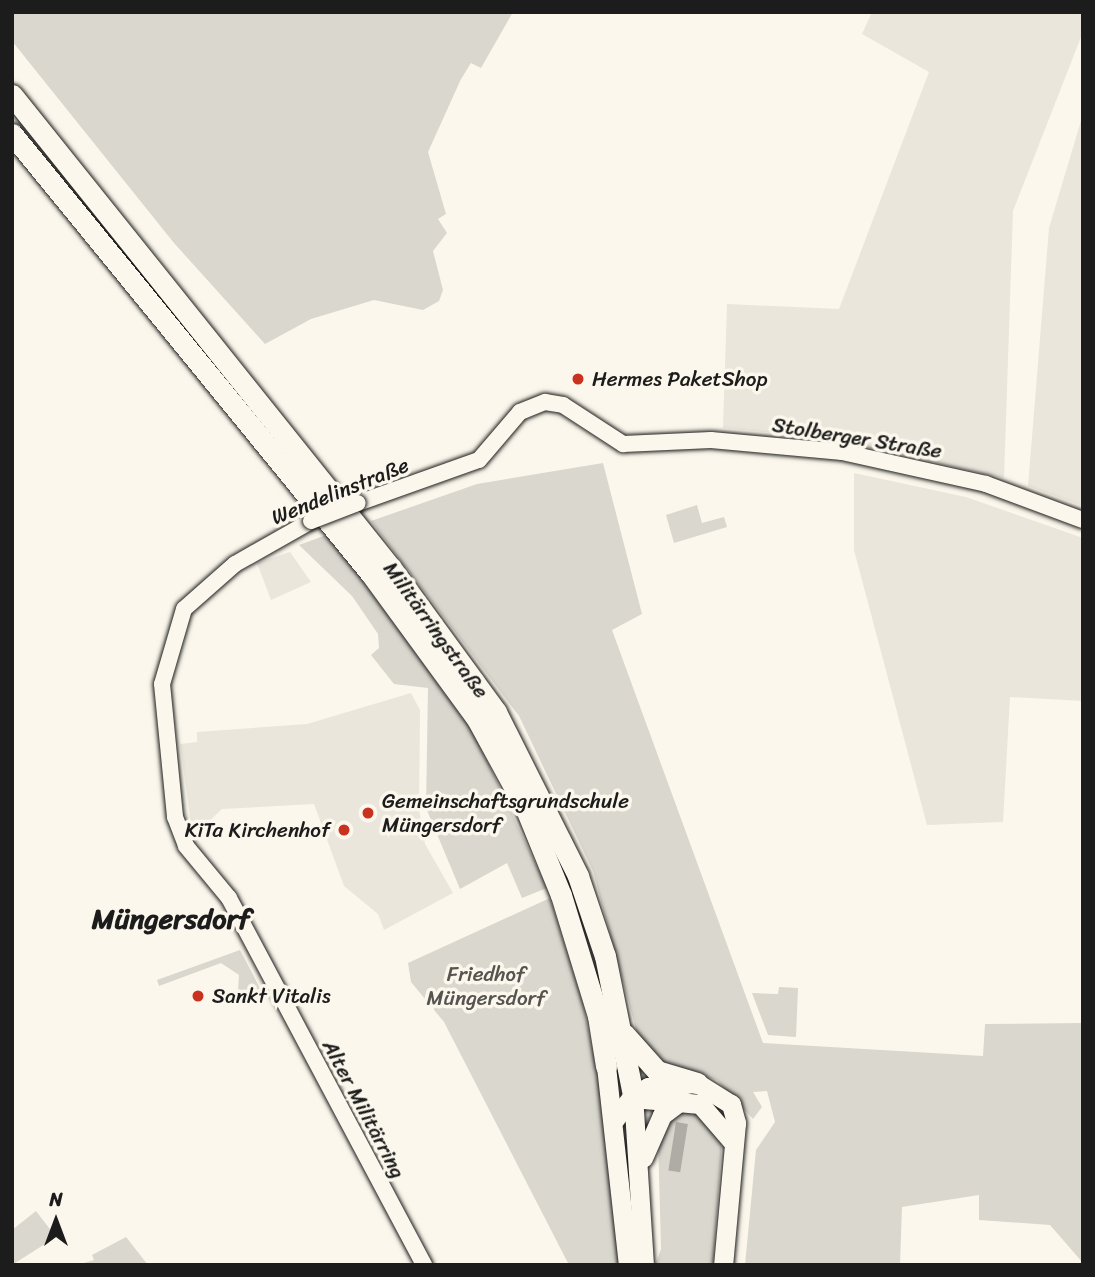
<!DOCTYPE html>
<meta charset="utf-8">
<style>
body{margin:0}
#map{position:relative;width:1095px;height:1277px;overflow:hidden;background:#fbf7ec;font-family:Sriracha,sans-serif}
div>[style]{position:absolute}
.built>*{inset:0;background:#eae6dc}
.green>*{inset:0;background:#dad7ce}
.water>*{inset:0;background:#afaca5;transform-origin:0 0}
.roads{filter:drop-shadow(0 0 2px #1c1c1c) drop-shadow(0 0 2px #1c1c1c)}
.tertiary>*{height:16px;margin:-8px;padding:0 8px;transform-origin:8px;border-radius:8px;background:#fbf7ec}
.primary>*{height:19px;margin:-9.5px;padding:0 9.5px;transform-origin:9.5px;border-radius:9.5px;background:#fbf7ec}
.trunk>*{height:21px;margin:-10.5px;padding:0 10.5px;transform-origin:10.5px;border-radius:10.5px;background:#fbf7ec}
.bridges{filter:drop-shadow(0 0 2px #1c1c1c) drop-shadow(0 0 2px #1c1c1c)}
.tertiary-bridge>*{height:16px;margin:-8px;padding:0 8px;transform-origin:8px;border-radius:8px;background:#fbf7ec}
.dots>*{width:19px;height:19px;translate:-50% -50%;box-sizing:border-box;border:4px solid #fbf7ec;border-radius:50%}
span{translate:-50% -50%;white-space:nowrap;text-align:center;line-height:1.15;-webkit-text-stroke:7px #fbf7ec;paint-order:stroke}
.poi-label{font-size:21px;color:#1c1c1c}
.left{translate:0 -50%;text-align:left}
.right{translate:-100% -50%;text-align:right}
.street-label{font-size:21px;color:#1c1c1c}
.park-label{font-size:21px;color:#555451}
.district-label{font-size:28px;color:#1c1c1c;font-weight:700}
.frame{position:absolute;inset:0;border:14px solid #1c1c1c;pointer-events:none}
.north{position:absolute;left:21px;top:1186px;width:70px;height:70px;-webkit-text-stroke:5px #fbf7ec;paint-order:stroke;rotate:0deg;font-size:19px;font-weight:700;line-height:28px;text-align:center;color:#1c1c1c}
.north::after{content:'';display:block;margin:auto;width:24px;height:32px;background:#1c1c1c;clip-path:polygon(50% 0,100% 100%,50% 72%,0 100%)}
</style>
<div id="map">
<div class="built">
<div style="clip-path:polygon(872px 12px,1083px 12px,1083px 32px,1013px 211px,1004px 478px,826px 438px,723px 428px,727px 304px,839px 309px,929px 72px,862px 34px)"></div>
<div style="clip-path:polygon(1083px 114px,1083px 506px,1028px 486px,1049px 228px)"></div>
<div style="clip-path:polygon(854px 473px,966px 497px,1083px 538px,1083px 701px,1010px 697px,1003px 822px,927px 825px,854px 550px)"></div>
<div style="clip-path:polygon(290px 552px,311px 582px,271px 600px,257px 563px)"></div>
<div style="clip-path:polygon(411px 693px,420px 710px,419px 809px,425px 844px,453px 893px,384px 930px,378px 914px,344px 886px,314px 804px,222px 809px,199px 831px,191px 823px,180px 744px,197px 742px,197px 732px,307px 724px)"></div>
</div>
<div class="green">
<div style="clip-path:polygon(12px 12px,513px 12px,481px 68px,471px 63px,461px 79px,428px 152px,446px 214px,438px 219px,447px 233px,433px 251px,443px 290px,439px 301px,423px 310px,374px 300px,311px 319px,265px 344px,174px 243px,12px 41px)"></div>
<div style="clip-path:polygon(603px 463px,642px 614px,612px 630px,763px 1043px,983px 1056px,985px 1024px,1083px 1023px,1083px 1263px,1050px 1225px,979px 1220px,979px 1195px,902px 1207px,900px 1265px,745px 1265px,756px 1150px,775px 1122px,767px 1091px,753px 1092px,762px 1107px,753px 1119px,717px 1080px,656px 1062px,639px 1040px,593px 871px,519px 716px,371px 521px,477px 484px)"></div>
<div style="clip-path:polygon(697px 505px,702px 523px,724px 517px,727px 527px,674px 543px,666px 515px)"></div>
<div style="clip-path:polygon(329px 534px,471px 727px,547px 888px,522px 898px,507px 863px,460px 889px,426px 808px,428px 688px,394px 684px,371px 655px,379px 648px,378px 634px,352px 596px,299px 545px)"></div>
<div style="clip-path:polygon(550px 898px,583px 1004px,606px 1116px,619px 1265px,569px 1265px,444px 1022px,411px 982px,408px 963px)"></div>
<div style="clip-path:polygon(240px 950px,263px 994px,237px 1006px,239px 975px,221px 963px,159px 986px,157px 980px)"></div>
<div style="clip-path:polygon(779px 987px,798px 988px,796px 1037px,768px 1035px,752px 993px,778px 994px)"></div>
<div style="clip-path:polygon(692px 1106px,722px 1140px,713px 1265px,655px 1265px,661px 1249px,658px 1138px,664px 1118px)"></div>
<div style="clip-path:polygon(36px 1211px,56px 1237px,12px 1265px,12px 1230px)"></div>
<div style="clip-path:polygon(126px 1237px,148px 1265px,77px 1265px,94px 1260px,92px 1255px)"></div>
</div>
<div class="water">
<div style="left:676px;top:1122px;width:12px;height:49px;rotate:9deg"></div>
</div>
<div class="roads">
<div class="tertiary">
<div style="left:358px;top:503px;width:128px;rotate:-19.6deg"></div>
<div style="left:479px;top:460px;width:63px;rotate:-49.5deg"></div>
<div style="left:520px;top:412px;width:27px;rotate:-22deg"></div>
<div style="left:545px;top:402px;width:18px;rotate:9deg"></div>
<div style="left:563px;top:405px;width:72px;rotate:33deg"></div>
<div style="left:623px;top:444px;width:88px;rotate:-2.6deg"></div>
<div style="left:711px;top:440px;width:132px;rotate:5.2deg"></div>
<div style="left:842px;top:452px;width:148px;rotate:12.5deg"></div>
<div style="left:986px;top:484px;width:103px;rotate:20.4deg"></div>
<div style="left:311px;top:521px;width:87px;rotate:150.5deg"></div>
<div style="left:235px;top:564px;width:68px;rotate:138.6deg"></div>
<div style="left:184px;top:609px;width:78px;rotate:106.3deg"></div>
<div style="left:162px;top:684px;width:134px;rotate:84.4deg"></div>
<div style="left:175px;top:817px;width:31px;rotate:69deg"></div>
<div style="left:186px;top:846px;width:67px;rotate:50.4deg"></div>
<div style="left:229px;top:898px;width:416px;rotate:62deg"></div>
</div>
<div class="primary">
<div style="left:606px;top:1066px;width:200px;rotate:83.7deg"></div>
<div style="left:633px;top:1095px;width:170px;rotate:86.3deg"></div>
<div style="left:644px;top:1099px;width:56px;rotate:5.1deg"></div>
<div style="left:700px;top:1104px;width:48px;rotate:49.3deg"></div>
<div style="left:615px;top:1119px;width:30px;rotate:-53deg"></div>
<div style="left:633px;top:1095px;width:17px;rotate:-28deg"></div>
<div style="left:648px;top:1087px;width:49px;rotate:-4.7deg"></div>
<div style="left:697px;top:1083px;width:40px;rotate:32deg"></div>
<div style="left:731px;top:1104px;width:20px;rotate:75deg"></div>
<div style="left:736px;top:1123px;width:143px;rotate:95.2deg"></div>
<div style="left:643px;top:1158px;width:47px;rotate:-66.2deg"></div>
<div style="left:662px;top:1115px;width:25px;rotate:-37deg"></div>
</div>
<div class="trunk">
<div style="left:12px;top:95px;width:606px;rotate:51.3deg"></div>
<div style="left:391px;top:568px;width:178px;rotate:53.9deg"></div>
<div style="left:496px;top:712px;width:183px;rotate:63.4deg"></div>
<div style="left:578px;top:876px;width:84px;rotate:71.4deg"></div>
<div style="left:605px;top:956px;width:142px;rotate:78.6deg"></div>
<div style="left:12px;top:134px;width:569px;rotate:50.77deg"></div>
<div style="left:372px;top:575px;width:178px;rotate:53.9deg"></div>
<div style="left:477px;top:719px;width:102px;rotate:61.4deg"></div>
<div style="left:526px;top:809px;width:93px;rotate:67.9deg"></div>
<div style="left:561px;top:895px;width:127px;rotate:73deg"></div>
<div style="left:598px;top:1016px;width:51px;rotate:80.9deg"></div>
<div style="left:624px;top:1034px;width:50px;rotate:48.3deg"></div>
<div style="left:657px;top:1071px;width:42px;rotate:16.7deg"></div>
</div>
</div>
<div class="bridges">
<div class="tertiary-bridge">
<div style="left:311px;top:521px;width:50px;rotate:-21deg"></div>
</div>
</div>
<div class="dots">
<div style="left:578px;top:379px;background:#c8321e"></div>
<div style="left:368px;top:813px;background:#c8321e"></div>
<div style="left:344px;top:830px;background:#c8321e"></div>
<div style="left:198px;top:996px;background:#c8321e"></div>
</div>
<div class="poi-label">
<span class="left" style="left:592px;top:379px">Hermes PaketShop</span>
<span class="left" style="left:382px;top:813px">Gemeinschaftsgrundschule<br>Müngersdorf</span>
<span class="right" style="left:330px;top:830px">KiTa Kirchenhof</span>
<span class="left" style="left:212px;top:996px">Sankt Vitalis</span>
</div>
<div class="street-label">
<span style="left:857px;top:438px;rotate:9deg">Stolberger Straße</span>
<span style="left:340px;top:491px;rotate:-22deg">Wendelinstraße</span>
<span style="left:436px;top:630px;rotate:54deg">Militärringstraße</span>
<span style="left:364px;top:1109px;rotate:62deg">Alter Militärring</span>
</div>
<div class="park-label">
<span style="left:486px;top:986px">Friedhof<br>Müngersdorf</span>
</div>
<div class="district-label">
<span style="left:171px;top:919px">Müngersdorf</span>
</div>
<div class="frame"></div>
<div class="north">N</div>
</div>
